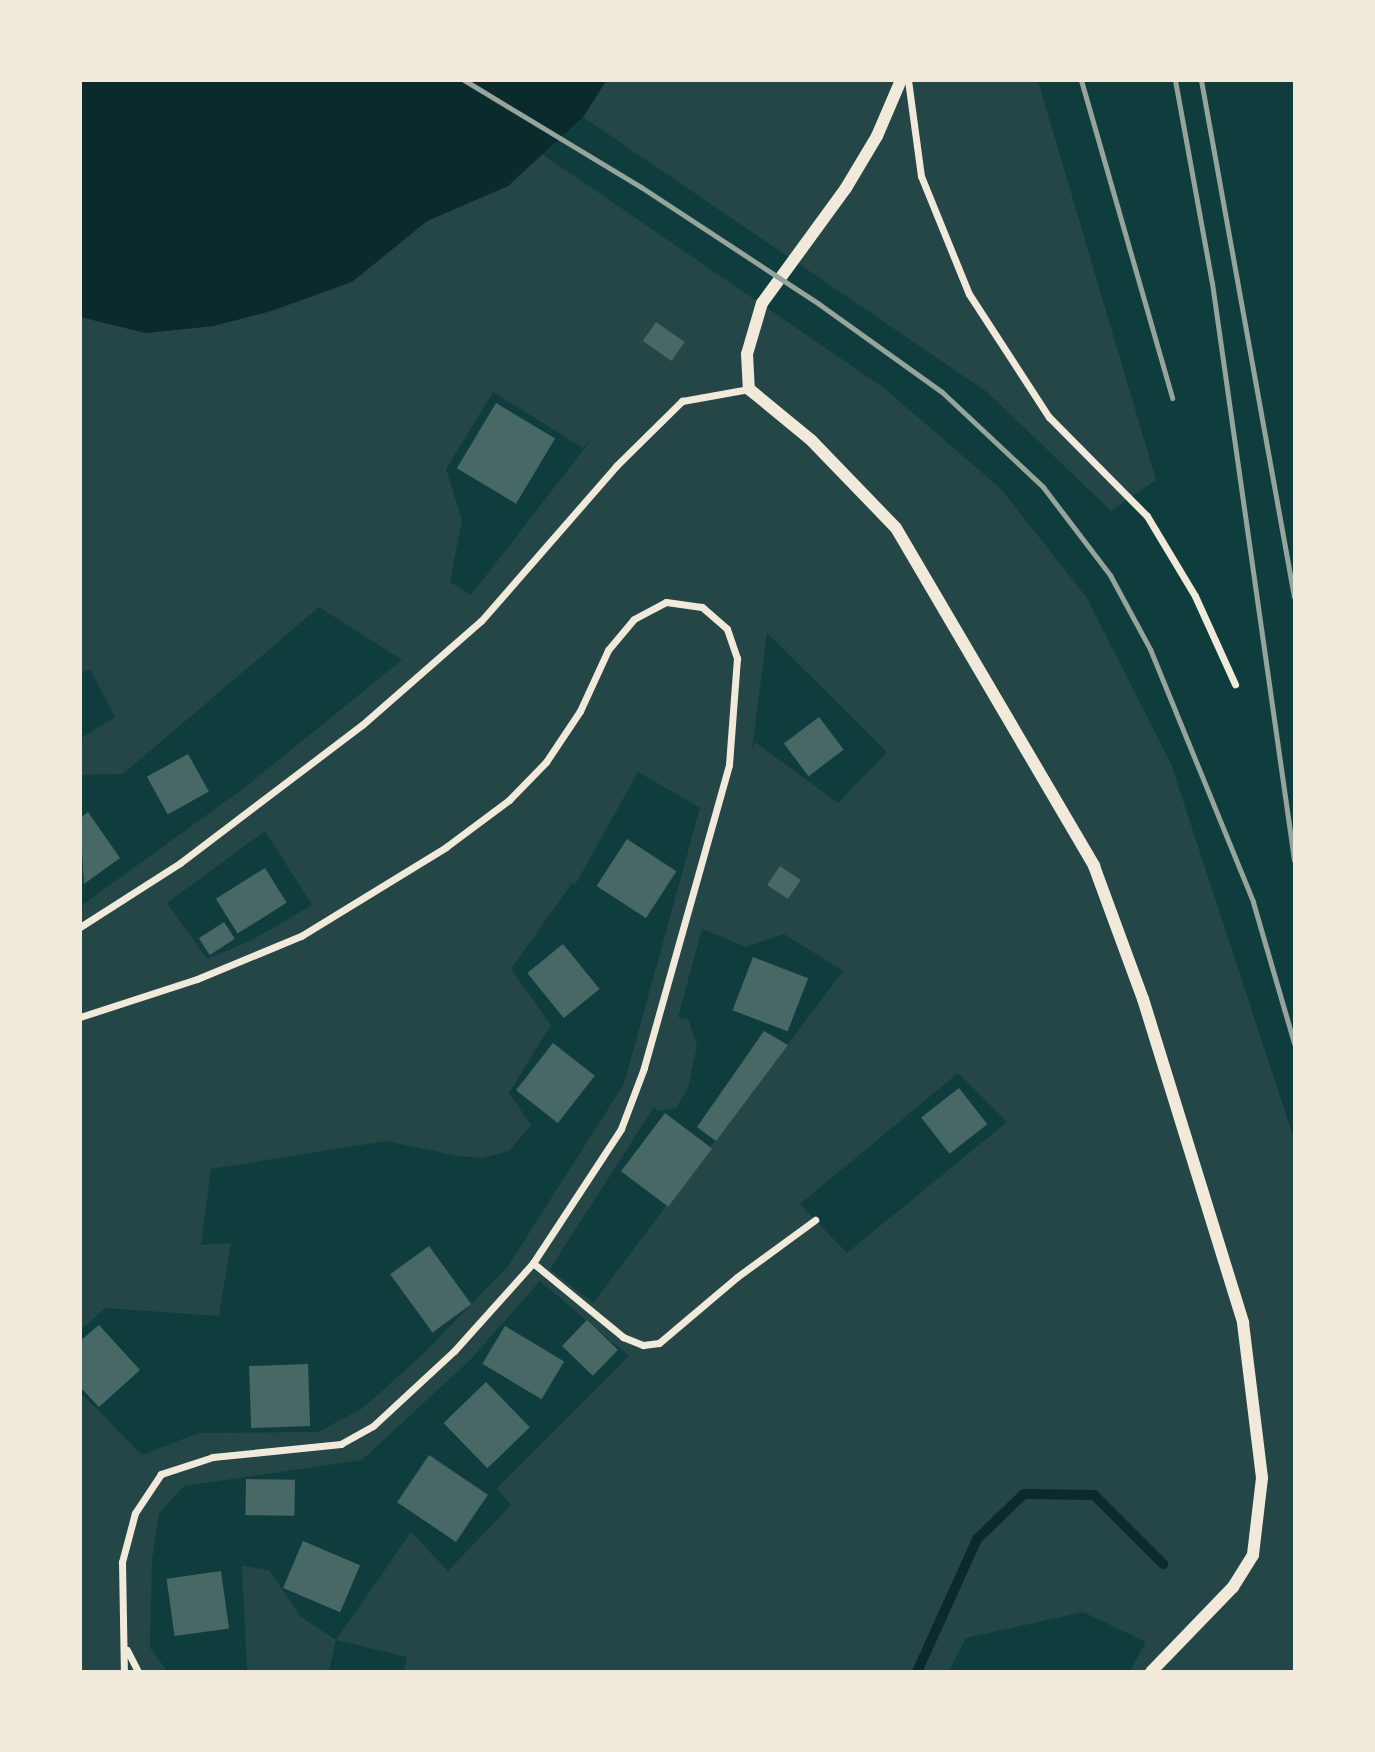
<!DOCTYPE html>
<style>
body{margin:0}
#map{position:relative;width:1375px;height:1752px;overflow:hidden;background:#0f3d3e;font-family:"Public Sans",sans-serif}
div>[style]{position:absolute}
.green>*{inset:0;background:#244646}
.water>*{inset:0;background:#0a2a2b}
.stream>*{height:10px;margin:-5px;padding:0 5px;transform-origin:5px;border-radius:5px;background:#0a2a2b}
.building>*{inset:0;background:#486865;transform-origin:0 0}
.minor>*{height:7px;margin:-3.5px;padding:0 3.5px;transform-origin:3.5px;border-radius:3.5px;background:#f1e9da}
.tertiary>*{height:12px;margin:-6px;padding:0 6px;transform-origin:6px;border-radius:6px;background:#f1e9da}
.rail>*{height:5px;margin:-2.5px;padding:0 2.5px;transform-origin:2.5px;border-radius:2.5px;background:#97a49c}
span{translate:-50% -50%;white-space:nowrap;text-align:center;line-height:1.15;-webkit-text-stroke:5px #f1e9da;paint-order:stroke}
.frame{position:absolute;inset:0;border:82px solid #f1e9da;pointer-events:none}
</style>
<div id="map">
<div class="green">
<div style="clip-path:polygon(606px 81px,1038px 81px,1156px 480px,1111px 511px,987px 392px,583px 117px)"></div>
<div style="clip-path:polygon(evenodd,542px 154px,884px 388px,1001px 489px,1087px 598px,1171px 764px,1294px 1139px,1294px 1671px,1130px 1671px,1146px 1642px,1083px 1612px,966px 1638px,949px 1671px,404px 1671px,407px 1657px,336px 1640px,329px 1671px,247px 1671px,242px 1566px,269px 1570px,301px 1617px,336px 1640px,411px 1532px,448px 1571px,511px 1505px,497px 1488px,629px 1356px,540px 1281px,471px 1359px,362px 1460px,184px 1486px,159px 1513px,152px 1559px,150px 1648px,167px 1671px,81px 1671px,81px 1393px,142px 1455px,198px 1433px,318px 1432px,363px 1408px,422px 1355px,508px 1266px,624px 1084px,700px 808px,638px 772px,575px 885px,572px 883px,511px 969px,551px 1025px,509px 1093px,531px 1125px,509px 1151px,482px 1158px,458px 1156px,386px 1141px,211px 1169px,201px 1245px,231px 1243px,219px 1316px,105px 1308px,81px 1330px,81px 906px,244px 788px,402px 660px,319px 607px,123px 774px,81px 775px,81px 738px,115px 717px,90px 669px,81px 673px,81px 317px,146px 333px,213px 326px,271px 311px,352px 281px,427px 221px,508px 186px,542px 154px,493px 392px,583px 448px,598px 431px,471px 595px,450px 582px,462px 520px,446px 469px,493px 392px,542px 154px,767px 633px,887px 752px,838px 803px,755px 742px,752px 750px,767px 633px,542px 154px,265px 831px,312px 905px,252px 940px,207px 959px,167px 903px,265px 831px,542px 154px,702px 929px,746px 947px,784px 934px,843px 971px,593px 1303px,550px 1269px,654px 1107px,658px 1111px,676px 1108px,688px 1088px,697px 1046px,688px 1019px,678px 1017px,702px 929px,542px 154px,958px 1073px,1007px 1122px,847px 1253px,800px 1204px,958px 1073px)"></div>
</div>
<div class="water">
<div style="clip-path:polygon(80px 81px,81px 80px,606px 81px,583px 117px,508px 186px,427px 221px,352px 282px,271px 311px,213px 326px,146px 333px,81px 317px)"></div>
</div>
<div class="stream">
<div style="left:917px;top:1672px;width:146px;rotate:-65.7deg"></div>
<div style="left:977px;top:1539px;width:65px;rotate:-43.8deg"></div>
<div style="left:1024px;top:1494px;width:70px;rotate:0.8deg"></div>
<div style="left:1094px;top:1495px;width:98px;rotate:45deg"></div>
</div>
<div class="building">
<div style="left:656px;top:322px;width:35px;height:23px;rotate:35deg"></div>
<div style="left:496px;top:403px;width:69px;height:76px;rotate:31deg"></div>
<div style="left:819px;top:717px;width:41px;height:44px;rotate:53deg"></div>
<div style="left:188px;top:754px;width:43px;height:47px;rotate:61deg"></div>
<div style="clip-path:polygon(88px 812px,120px 858px,84px 884px,80px 818px)"></div>
<div style="left:627px;top:839px;width:59px;height:56px;rotate:33deg"></div>
<div style="left:780px;top:866px;width:25px;height:23px;rotate:34deg"></div>
<div style="left:265px;top:868px;width:41px;height:58px;rotate:58deg"></div>
<div style="left:224px;top:922px;width:20px;height:30px;rotate:57deg"></div>
<div style="left:563px;top:944px;width:58px;height:46px;rotate:51deg"></div>
<div style="left:753px;top:957px;width:59px;height:57px;rotate:21deg"></div>
<div style="clip-path:polygon(764px 1031px,788px 1045px,716px 1141px,697px 1127px)"></div>
<div style="left:553px;top:1043px;width:53px;height:60px;rotate:38deg"></div>
<div style="left:959px;top:1088px;width:46px;height:48px;rotate:52deg"></div>
<div style="left:665px;top:1113px;width:59px;height:73px;rotate:37deg"></div>
<div style="left:429px;top:1246px;width:72px;height:48px;rotate:54deg"></div>
<div style="left:587px;top:1320px;width:43px;height:36px;rotate:44deg"></div>
<div style="clip-path:polygon(99px 1325px,140px 1370px,99px 1407px,80px 1387px,80px 1341px)"></div>
<div style="left:505px;top:1326px;width:69px;height:44px;rotate:31deg"></div>
<div style="left:308px;top:1364px;width:62px;height:59px;rotate:88deg"></div>
<div style="left:486px;top:1382px;width:63px;height:59px;rotate:46deg"></div>
<div style="left:429px;top:1455px;width:71px;height:57px;rotate:34deg"></div>
<div style="left:246px;top:1479px;width:49px;height:36px;rotate:1deg"></div>
<div style="left:303px;top:1541px;width:62px;height:51px;rotate:23deg"></div>
<div style="left:221px;top:1571px;width:58px;height:55px;rotate:82deg"></div>
</div>
<div class="minor">
<div style="left:908px;top:80px;width:97px;rotate:82.3deg"></div>
<div style="left:921px;top:176px;width:127px;rotate:67.9deg"></div>
<div style="left:969px;top:294px;width:147px;rotate:57deg"></div>
<div style="left:1049px;top:417px;width:139px;rotate:45.3deg"></div>
<div style="left:1147px;top:516px;width:93px;rotate:59deg"></div>
<div style="left:1195px;top:596px;width:97px;rotate:65.6deg"></div>
<div style="left:80px;top:927px;width:119px;rotate:-32.6deg"></div>
<div style="left:180px;top:863px;width:228px;rotate:-37.2deg"></div>
<div style="left:362px;top:725px;width:158px;rotate:-41.2deg"></div>
<div style="left:481px;top:621px;width:206px;rotate:-48.9deg"></div>
<div style="left:616px;top:466px;width:93px;rotate:-44.6deg"></div>
<div style="left:682px;top:401px;width:68px;rotate:-10.2deg"></div>
<div style="left:80px;top:1017px;width:123px;rotate:-18deg"></div>
<div style="left:197px;top:979px;width:113px;rotate:-22.5deg"></div>
<div style="left:301px;top:936px;width:170px;rotate:-31.5deg"></div>
<div style="left:446px;top:847px;width:79px;rotate:-36.7deg"></div>
<div style="left:509px;top:800px;width:53px;rotate:-45.8deg"></div>
<div style="left:546px;top:762px;width:61px;rotate:-56.3deg"></div>
<div style="left:580px;top:711px;width:67px;rotate:-65.3deg"></div>
<div style="left:608px;top:650px;width:40px;rotate:-50deg"></div>
<div style="left:634px;top:619px;width:36px;rotate:-28deg"></div>
<div style="left:666px;top:602px;width:36px;rotate:8deg"></div>
<div style="left:702px;top:607px;width:33px;rotate:41deg"></div>
<div style="left:727px;top:629px;width:31px;rotate:71deg"></div>
<div style="left:737px;top:658px;width:107px;rotate:94.3deg"></div>
<div style="left:729px;top:765px;width:315px;rotate:105.7deg"></div>
<div style="left:644px;top:1068px;width:65px;rotate:110.7deg"></div>
<div style="left:621px;top:1129px;width:160px;rotate:123.3deg"></div>
<div style="left:533px;top:1263px;width:118px;rotate:131.9deg"></div>
<div style="left:454px;top:1351px;width:110px;rotate:137.2deg"></div>
<div style="left:373px;top:1426px;width:37px;rotate:151deg"></div>
<div style="left:341px;top:1444px;width:129px;rotate:174.2deg"></div>
<div style="left:213px;top:1457px;width:55px;rotate:161.9deg"></div>
<div style="left:161px;top:1474px;width:47px;rotate:123.7deg"></div>
<div style="left:135px;top:1513px;width:51px;rotate:104.9deg"></div>
<div style="left:122px;top:1562px;width:110px;rotate:89deg"></div>
<div style="left:533px;top:1263px;width:117px;rotate:39.4deg"></div>
<div style="left:623px;top:1337px;width:22px;rotate:22deg"></div>
<div style="left:643px;top:1345px;width:16px;rotate:-7deg"></div>
<div style="left:659px;top:1343px;width:102px;rotate:-40.2deg"></div>
<div style="left:737px;top:1277px;width:97px;rotate:-36.2deg"></div>
<div style="left:127px;top:1650px;width:25px;rotate:63deg"></div>
</div>
<div class="tertiary">
<div style="left:901px;top:80px;width:61px;rotate:113.2deg"></div>
<div style="left:877px;top:136px;width:61px;rotate:120.8deg"></div>
<div style="left:846px;top:188px;width:142px;rotate:126.1deg"></div>
<div style="left:762px;top:303px;width:53px;rotate:106.4deg"></div>
<div style="left:747px;top:354px;width:35px;rotate:87deg"></div>
<div style="left:749px;top:389px;width:80px;rotate:39.4deg"></div>
<div style="left:811px;top:440px;width:122px;rotate:46deg"></div>
<div style="left:896px;top:528px;width:392px;rotate:59.6deg"></div>
<div style="left:1094px;top:866px;width:142px;rotate:69.8deg"></div>
<div style="left:1143px;top:999px;width:339px;rotate:72.8deg"></div>
<div style="left:1243px;top:1323px;width:156px;rotate:83deg"></div>
<div style="left:1262px;top:1478px;width:78px;rotate:96.7deg"></div>
<div style="left:1253px;top:1555px;width:38px;rotate:122deg"></div>
<div style="left:1233px;top:1587px;width:118px;rotate:134deg"></div>
</div>
<div class="rail">
<div style="left:464px;top:80px;width:207px;rotate:31.2deg"></div>
<div style="left:641px;top:187px;width:213px;rotate:33.3deg"></div>
<div style="left:819px;top:304px;width:151px;rotate:35.6deg"></div>
<div style="left:942px;top:392px;width:139px;rotate:43.2deg"></div>
<div style="left:1043px;top:487px;width:111px;rotate:52.7deg"></div>
<div style="left:1110px;top:575px;width:84px;rotate:61.6deg"></div>
<div style="left:1150px;top:649px;width:273px;rotate:67.8deg"></div>
<div style="left:1253px;top:902px;width:147px;rotate:73.8deg"></div>
<div style="left:1081px;top:80px;width:331px;rotate:74deg"></div>
<div style="left:1175px;top:80px;width:206px;rotate:79.7deg"></div>
<div style="left:1212px;top:283px;width:583px;rotate:81.91deg"></div>
<div style="left:1201px;top:80px;width:525px;rotate:79.8deg"></div>
</div>
<div class="frame"></div>
</div>
